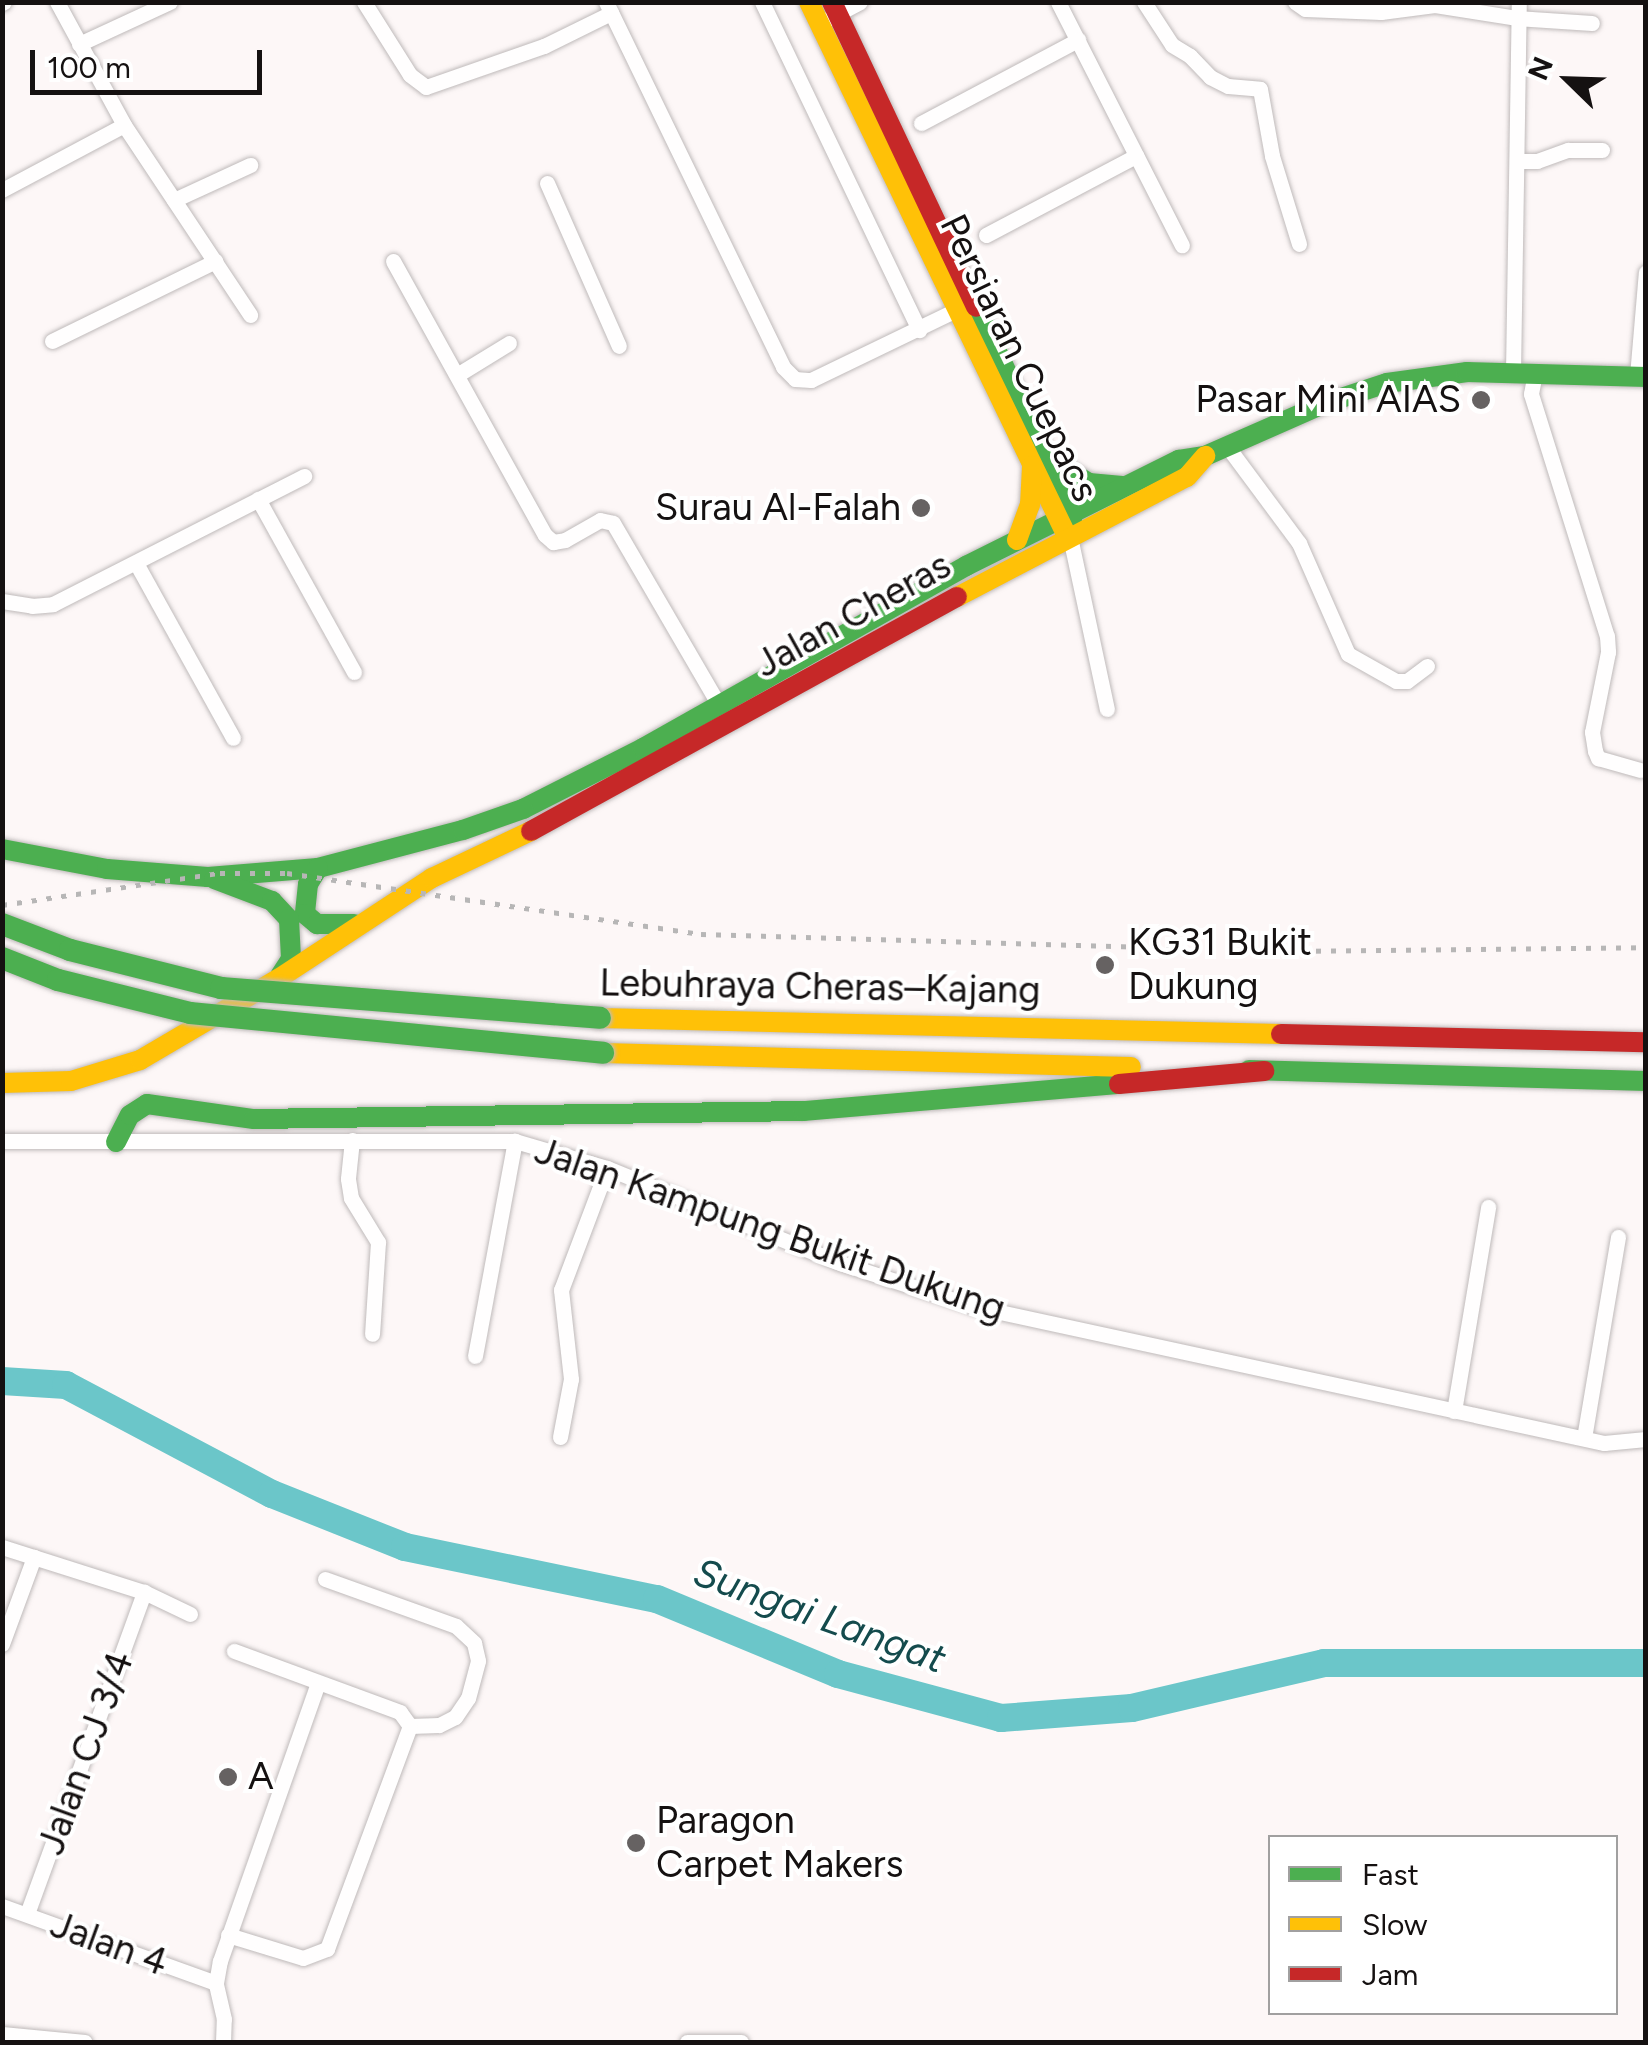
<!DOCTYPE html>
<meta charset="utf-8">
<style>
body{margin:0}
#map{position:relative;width:1648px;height:2045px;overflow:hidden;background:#fdf7f7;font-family:Figtree,sans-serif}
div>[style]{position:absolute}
.river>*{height:28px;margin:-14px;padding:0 14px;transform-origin:14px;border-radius:14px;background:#6bc6c9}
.roads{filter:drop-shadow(0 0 2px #bfbaba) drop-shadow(0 0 2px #bfbaba)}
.street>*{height:15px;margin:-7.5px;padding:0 7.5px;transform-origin:7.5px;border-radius:7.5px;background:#fffefe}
.fast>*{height:20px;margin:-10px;padding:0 10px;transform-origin:10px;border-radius:10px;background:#4caf50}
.slow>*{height:20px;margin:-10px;padding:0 10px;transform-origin:10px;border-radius:10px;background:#ffc107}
.jam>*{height:20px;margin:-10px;padding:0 10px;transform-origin:10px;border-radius:10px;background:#c62828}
.rail>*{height:5px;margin-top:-2.5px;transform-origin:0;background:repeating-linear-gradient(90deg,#b7b6b6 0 5px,transparent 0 15px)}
.bridges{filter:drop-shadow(0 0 2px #bfbaba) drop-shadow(0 0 2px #bfbaba)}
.fast-bridge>*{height:22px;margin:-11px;padding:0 11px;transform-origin:11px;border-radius:11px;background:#4caf50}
.dots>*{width:28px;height:28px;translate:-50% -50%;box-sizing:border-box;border:5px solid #fff;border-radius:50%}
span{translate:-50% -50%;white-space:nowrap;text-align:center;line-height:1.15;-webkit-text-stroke:8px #fff;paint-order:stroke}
.street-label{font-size:38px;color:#151111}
.poi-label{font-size:38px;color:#151111}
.right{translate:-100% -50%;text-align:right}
.left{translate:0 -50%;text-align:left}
.water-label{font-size:40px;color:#144b4d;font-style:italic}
.frame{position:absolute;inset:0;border:5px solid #151111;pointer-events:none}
.legend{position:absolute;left:1268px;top:1835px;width:350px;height:180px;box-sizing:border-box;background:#fff;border:2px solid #a1a0a0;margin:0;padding:12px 18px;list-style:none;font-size:30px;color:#151111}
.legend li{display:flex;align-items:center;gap:20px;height:50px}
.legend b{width:50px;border:2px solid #a1a0a0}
.north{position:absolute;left:1518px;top:30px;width:100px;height:100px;-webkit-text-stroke:8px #fff;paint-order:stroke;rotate:293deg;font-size:28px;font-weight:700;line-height:40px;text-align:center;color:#151111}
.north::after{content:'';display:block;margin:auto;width:35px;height:45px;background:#151111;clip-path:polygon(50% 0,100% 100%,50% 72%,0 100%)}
.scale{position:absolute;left:30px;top:50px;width:232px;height:45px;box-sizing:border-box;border:5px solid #151111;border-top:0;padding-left:12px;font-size:30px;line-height:35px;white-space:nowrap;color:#151111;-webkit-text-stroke:8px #fff;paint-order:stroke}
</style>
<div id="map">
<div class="river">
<div style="left:2px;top:1381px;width:64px;rotate:3.6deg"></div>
<div style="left:66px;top:1385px;width:233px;rotate:27.9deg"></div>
<div style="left:272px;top:1494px;width:143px;rotate:21.7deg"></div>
<div style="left:405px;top:1547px;width:257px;rotate:11.7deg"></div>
<div style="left:657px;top:1599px;width:196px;rotate:22.5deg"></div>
<div style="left:838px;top:1674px;width:169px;rotate:15.1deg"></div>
<div style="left:1001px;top:1718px;width:131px;rotate:-4.4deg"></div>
<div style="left:1132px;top:1708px;width:197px;rotate:-13.2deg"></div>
<div style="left:1324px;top:1663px;width:322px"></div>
</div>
<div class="roads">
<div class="street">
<div style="left:57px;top:2px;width:140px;rotate:61.4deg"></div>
<div style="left:124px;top:125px;width:228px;rotate:56.4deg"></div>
<div style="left:364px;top:2px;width:86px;rotate:57.8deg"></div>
<div style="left:410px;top:75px;width:20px;rotate:37deg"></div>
<div style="left:426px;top:87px;width:125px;rotate:-19.2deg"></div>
<div style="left:544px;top:46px;width:75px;rotate:-26.2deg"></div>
<div style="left:606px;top:2px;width:406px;rotate:64.1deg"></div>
<div style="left:783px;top:367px;width:17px;rotate:45deg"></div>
<div style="left:795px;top:379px;width:16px;rotate:4deg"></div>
<div style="left:811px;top:380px;width:161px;rotate:-25.8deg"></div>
<div style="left:762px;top:2px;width:364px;rotate:64.4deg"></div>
<div style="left:1058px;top:2px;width:273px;rotate:63deg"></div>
<div style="left:1144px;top:2px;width:51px;rotate:56.9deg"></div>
<div style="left:1172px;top:45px;width:21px;rotate:31deg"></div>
<div style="left:1190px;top:56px;width:29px;rotate:46deg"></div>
<div style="left:1210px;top:77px;width:20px;rotate:27deg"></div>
<div style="left:1228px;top:86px;width:32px;rotate:5deg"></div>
<div style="left:1260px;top:89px;width:68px;rotate:79.8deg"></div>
<div style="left:1272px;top:156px;width:92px;rotate:72.9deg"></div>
<div style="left:1295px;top:2px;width:12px;rotate:35deg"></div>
<div style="left:1305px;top:9px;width:76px;rotate:2.3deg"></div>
<div style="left:1381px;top:12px;width:54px;rotate:-7.4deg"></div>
<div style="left:1435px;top:5px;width:82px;rotate:9.1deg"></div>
<div style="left:1516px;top:18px;width:76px;rotate:3.8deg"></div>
<div style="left:2px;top:3px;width:2px;rotate:-27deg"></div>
<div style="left:828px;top:19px;width:36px;rotate:-28deg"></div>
<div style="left:79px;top:44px;width:100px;rotate:-24.8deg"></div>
<div style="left:921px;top:123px;width:178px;rotate:-27.9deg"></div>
<div style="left:1517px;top:161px;width:20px"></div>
<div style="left:1537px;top:161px;width:33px;rotate:-20deg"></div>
<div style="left:1568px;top:150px;width:34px"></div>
<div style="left:547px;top:183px;width:178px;rotate:66.2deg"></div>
<div style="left:2px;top:190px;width:138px;rotate:-28deg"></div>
<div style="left:174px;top:200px;width:84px;rotate:-24.7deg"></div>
<div style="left:986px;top:235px;width:170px;rotate:-27.8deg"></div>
<div style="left:393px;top:261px;width:313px;rotate:61deg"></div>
<div style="left:545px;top:535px;width:11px;rotate:41deg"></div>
<div style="left:553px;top:542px;width:12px;rotate:-9deg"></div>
<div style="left:565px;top:540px;width:40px;rotate:-29.7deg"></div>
<div style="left:600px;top:520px;width:13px;rotate:13deg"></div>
<div style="left:613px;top:523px;width:211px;rotate:59.8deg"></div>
<div style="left:52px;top:341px;width:182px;rotate:-26.1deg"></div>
<div style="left:1513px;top:372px;width:370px;rotate:-89.1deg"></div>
<div style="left:1535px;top:373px;width:21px;rotate:101deg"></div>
<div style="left:1531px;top:394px;width:254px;rotate:72.6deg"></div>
<div style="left:1607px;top:636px;width:16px;rotate:86deg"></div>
<div style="left:1608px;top:652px;width:82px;rotate:101.3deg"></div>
<div style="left:1592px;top:732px;width:19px;rotate:81deg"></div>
<div style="left:1595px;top:751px;width:8px;rotate:67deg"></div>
<div style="left:1598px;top:758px;width:44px;rotate:15.9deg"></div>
<div style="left:457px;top:375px;width:61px;rotate:-31.6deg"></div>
<div style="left:1637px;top:376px;width:104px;rotate:-85.1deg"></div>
<div style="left:1227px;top:446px;width:121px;rotate:53.4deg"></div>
<div style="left:1299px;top:543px;width:121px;rotate:66.2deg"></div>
<div style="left:1348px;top:654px;width:55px;rotate:29.4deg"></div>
<div style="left:1396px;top:681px;width:11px"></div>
<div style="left:1407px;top:681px;width:25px;rotate:-37deg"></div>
<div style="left:258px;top:499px;width:198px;rotate:61deg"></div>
<div style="left:1070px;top:537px;width:176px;rotate:77.9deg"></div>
<div style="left:136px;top:563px;width:200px;rotate:61deg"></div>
<div style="left:2px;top:601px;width:30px;rotate:9deg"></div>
<div style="left:32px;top:606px;width:21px;rotate:-5deg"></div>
<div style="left:53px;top:604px;width:282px;rotate:-27deg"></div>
<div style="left:352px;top:1140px;width:39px;rotate:96deg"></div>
<div style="left:348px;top:1179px;width:19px;rotate:81deg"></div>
<div style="left:351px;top:1198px;width:52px;rotate:58.5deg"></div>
<div style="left:378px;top:1242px;width:92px;rotate:93.7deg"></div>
<div style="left:2px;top:1141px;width:513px"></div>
<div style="left:515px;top:1141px;width:96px;rotate:16.4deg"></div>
<div style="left:607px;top:1168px;width:252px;rotate:22.2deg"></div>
<div style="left:840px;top:1263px;width:139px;rotate:18deg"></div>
<div style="left:972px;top:1306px;width:647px;rotate:12.23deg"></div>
<div style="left:1604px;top:1443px;width:42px;rotate:-5.4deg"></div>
<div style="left:475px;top:1356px;width:219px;rotate:-79.5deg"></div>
<div style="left:1454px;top:1411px;width:207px;rotate:-80.5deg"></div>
<div style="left:560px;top:1437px;width:59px;rotate:-79.3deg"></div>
<div style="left:571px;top:1379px;width:90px;rotate:-96.4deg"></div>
<div style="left:561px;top:1290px;width:130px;rotate:-69.3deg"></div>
<div style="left:1584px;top:1438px;width:204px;rotate:-80.4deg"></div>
<div style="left:2px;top:1547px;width:149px;rotate:17.6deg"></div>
<div style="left:144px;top:1592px;width:51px;rotate:25.6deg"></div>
<div style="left:325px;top:1579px;width:139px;rotate:19.7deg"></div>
<div style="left:456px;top:1626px;width:25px;rotate:43deg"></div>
<div style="left:474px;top:1643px;width:18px;rotate:77deg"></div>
<div style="left:478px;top:1661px;width:38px;rotate:105deg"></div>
<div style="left:468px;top:1698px;width:23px;rotate:124deg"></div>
<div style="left:455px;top:1717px;width:18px;rotate:153deg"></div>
<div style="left:439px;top:1725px;width:29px;rotate:178deg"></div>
<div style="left:2px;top:1644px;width:93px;rotate:-69.8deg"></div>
<div style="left:2px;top:1906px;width:227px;rotate:19.8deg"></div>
<div style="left:27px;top:1914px;width:343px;rotate:-70deg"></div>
<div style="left:228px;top:1935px;width:78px;rotate:17deg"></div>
<div style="left:303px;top:1958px;width:26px;rotate:-21deg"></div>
<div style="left:327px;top:1949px;width:238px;rotate:-69.6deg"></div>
<div style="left:410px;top:1726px;width:17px;rotate:-126deg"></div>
<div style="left:400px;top:1712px;width:177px;rotate:-159.8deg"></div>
<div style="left:2px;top:2034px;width:83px;rotate:5.5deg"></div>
<div style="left:223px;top:2042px;width:23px;rotate:-88deg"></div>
<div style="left:224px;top:2019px;width:37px;rotate:-103deg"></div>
<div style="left:216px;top:1983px;width:22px;rotate:-80deg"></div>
<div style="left:220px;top:1961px;width:295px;rotate:-70.6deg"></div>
<div style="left:687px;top:2042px;width:54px"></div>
</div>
<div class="fast">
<div style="left:976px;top:307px;width:227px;rotate:64.7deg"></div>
<div style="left:1073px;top:512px;width:14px;rotate:98deg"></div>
<div style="left:1048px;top:458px;width:48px;rotate:31.4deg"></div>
<div style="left:1089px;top:483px;width:33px;rotate:5deg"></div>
<div style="left:523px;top:809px;width:135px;rotate:-26.9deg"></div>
<div style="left:643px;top:748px;width:371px;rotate:-29.4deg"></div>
<div style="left:966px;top:566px;width:238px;rotate:-26.5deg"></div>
<div style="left:1179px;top:460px;width:26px;rotate:-9deg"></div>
<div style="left:1205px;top:456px;width:132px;rotate:-23.7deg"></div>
<div style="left:1326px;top:403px;width:64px;rotate:-18.2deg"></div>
<div style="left:1387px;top:383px;width:81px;rotate:-7.8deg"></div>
<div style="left:1467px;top:372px;width:179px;rotate:1.6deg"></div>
<div style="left:2px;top:849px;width:107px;rotate:10.8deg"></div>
<div style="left:107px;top:869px;width:101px;rotate:4.5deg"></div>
<div style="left:208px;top:877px;width:110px;rotate:-4.7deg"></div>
<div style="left:318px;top:868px;width:150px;rotate:-14.7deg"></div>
<div style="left:463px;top:830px;width:64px;rotate:-19.3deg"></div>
<div style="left:318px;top:868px;width:19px;rotate:122deg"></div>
<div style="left:308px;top:884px;width:30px;rotate:96deg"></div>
<div style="left:305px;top:914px;width:16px;rotate:40deg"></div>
<div style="left:317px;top:924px;width:37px"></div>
<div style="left:214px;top:879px;width:62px;rotate:20.8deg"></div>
<div style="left:272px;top:901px;width:25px;rotate:47deg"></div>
<div style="left:289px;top:919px;width:40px;rotate:87.1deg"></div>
<div style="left:291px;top:959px;width:20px;rotate:123deg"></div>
<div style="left:1249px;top:1070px;width:397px;rotate:1.6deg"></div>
<div style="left:116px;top:1142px;width:30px;rotate:-63deg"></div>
<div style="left:130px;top:1115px;width:20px;rotate:-33deg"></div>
<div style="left:147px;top:1104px;width:108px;rotate:8deg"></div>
<div style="left:254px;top:1119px;width:550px;rotate:-0.83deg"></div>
<div style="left:804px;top:1111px;width:316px;rotate:-4.9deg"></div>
</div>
<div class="slow">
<div style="left:809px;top:2px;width:589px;rotate:64.22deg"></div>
<div style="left:1017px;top:540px;width:37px;rotate:-70deg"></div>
<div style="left:1030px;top:505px;width:39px;rotate:-87deg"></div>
<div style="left:957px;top:597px;width:259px;rotate:-27.6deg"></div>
<div style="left:1187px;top:477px;width:28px;rotate:-49deg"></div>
<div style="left:600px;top:1018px;width:681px;rotate:1.35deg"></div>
<div style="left:603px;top:1053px;width:528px;rotate:1.52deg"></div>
<div style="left:2px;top:1083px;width:69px;rotate:-1.7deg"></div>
<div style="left:71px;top:1081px;width:72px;rotate:-16.9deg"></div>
<div style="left:140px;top:1060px;width:160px;rotate:-30.4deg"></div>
<div style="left:278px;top:979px;width:184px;rotate:-33.3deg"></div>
<div style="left:432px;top:878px;width:110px;rotate:-25.4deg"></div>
</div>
<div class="jam">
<div style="left:832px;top:2px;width:337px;rotate:64.7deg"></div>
<div style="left:531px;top:831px;width:486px;rotate:-28.8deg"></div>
<div style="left:1281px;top:1034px;width:365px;rotate:1.3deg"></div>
<div style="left:1119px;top:1084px;width:146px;rotate:-5.1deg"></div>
</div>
</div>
<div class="rail">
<div style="left:2px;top:905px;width:220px;rotate:-8.4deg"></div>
<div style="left:220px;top:873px;width:67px"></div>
<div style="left:287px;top:873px;width:418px;rotate:8.4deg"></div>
<div style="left:701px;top:934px;width:585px;rotate:1.66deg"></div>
<div style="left:1286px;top:951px;width:360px;rotate:-0.6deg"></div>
</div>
<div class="bridges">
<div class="fast-bridge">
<div style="left:2px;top:924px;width:73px;rotate:20.9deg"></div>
<div style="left:70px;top:950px;width:156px;rotate:14.1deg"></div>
<div style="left:221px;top:988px;width:380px;rotate:4.5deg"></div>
<div style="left:2px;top:958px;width:60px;rotate:21.4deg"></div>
<div style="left:58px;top:980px;width:136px;rotate:14deg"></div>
<div style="left:190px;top:1013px;width:415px;rotate:5.5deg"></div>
</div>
</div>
<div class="dots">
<div style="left:1481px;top:400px;background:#666262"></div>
<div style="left:921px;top:508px;background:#666262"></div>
<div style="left:1105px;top:965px;background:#666262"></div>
<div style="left:228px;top:1777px;background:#666262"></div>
<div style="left:636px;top:1843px;background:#666262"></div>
</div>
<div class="street-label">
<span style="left:1019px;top:358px;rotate:64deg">Persiaran Cuepacs</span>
<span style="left:853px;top:615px;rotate:-29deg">Jalan Cheras</span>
<span style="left:820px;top:987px;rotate:1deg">Lebuhraya Cheras–Kajang</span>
<span style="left:770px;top:1230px;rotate:19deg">Jalan Kampung Bukit Dukung</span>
<span style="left:86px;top:1753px;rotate:-70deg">Jalan CJ 3/4</span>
<span style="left:109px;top:1944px;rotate:20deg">Jalan 4</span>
</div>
<div class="poi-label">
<span class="right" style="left:1461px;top:400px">Pasar Mini AIAS</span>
<span class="right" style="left:901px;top:508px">Surau Al-Falah</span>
<span class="left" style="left:1128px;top:965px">KG31 Bukit<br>Dukung</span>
<span class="left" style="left:248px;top:1777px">A</span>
<span class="left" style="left:656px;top:1843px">Paragon<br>Carpet Makers</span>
</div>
<div class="water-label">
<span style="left:820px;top:1615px;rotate:20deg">Sungai Langat</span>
</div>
<div class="frame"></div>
<ul class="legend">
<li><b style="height:12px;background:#4caf50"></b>Fast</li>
<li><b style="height:12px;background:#ffc107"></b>Slow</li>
<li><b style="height:12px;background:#c62828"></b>Jam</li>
</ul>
<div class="north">N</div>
<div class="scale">100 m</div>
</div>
